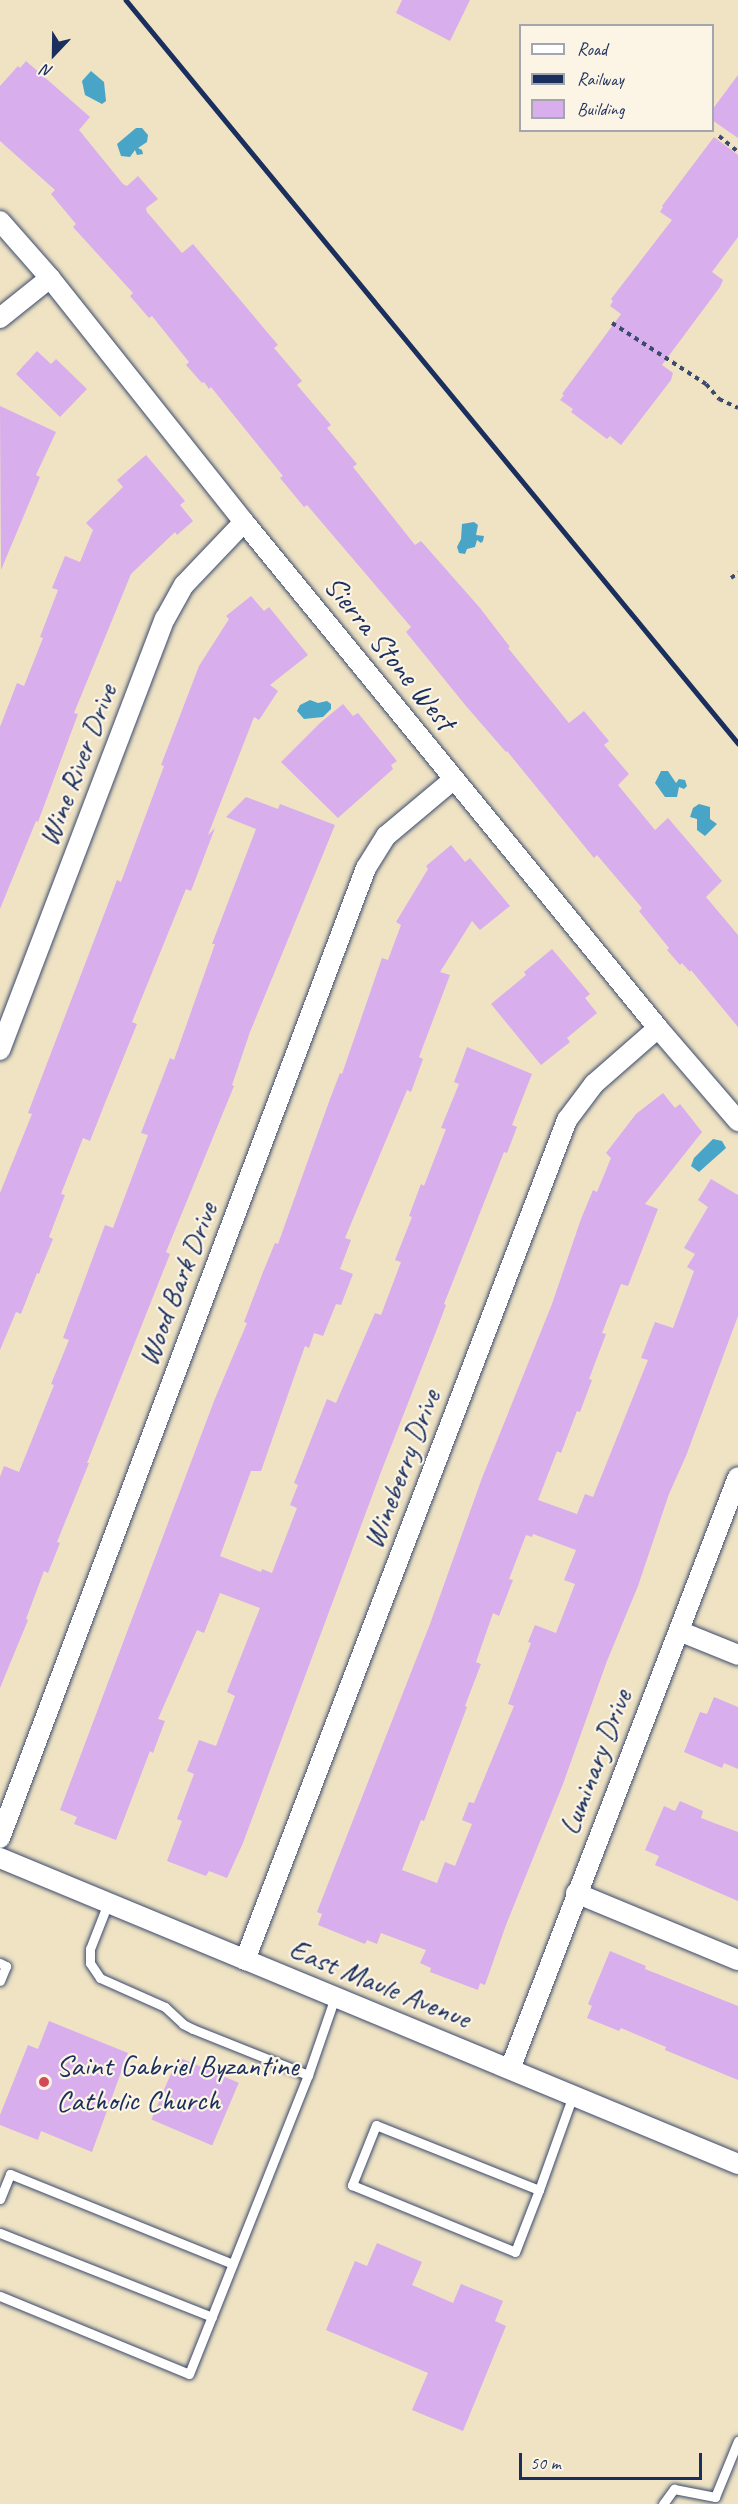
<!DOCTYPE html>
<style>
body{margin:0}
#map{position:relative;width:738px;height:2504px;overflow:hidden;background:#efe3c4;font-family:Caveat,sans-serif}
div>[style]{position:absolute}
.water>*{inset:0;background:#48a5c7}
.building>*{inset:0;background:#d8aeed;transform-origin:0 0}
.path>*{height:4px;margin-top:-2px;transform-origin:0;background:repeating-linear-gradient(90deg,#3b4a6d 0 4.5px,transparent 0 9px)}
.roads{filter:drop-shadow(0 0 2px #3b4a6d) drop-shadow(0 0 2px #3b4a6d)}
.lane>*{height:9px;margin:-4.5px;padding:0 4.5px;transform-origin:4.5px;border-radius:4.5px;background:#fff}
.street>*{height:20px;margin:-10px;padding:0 10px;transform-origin:10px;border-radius:10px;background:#fff}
.rail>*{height:4.5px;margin:-2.25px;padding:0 2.25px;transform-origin:2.25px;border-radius:2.25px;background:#1b2f5e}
.dots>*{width:16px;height:16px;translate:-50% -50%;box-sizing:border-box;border:3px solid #fcf5e5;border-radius:50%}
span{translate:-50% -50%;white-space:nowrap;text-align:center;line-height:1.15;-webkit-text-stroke:4.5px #fcf5e5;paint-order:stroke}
.street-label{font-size:30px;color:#1b2f5e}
.poi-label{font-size:30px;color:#1b2f5e}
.left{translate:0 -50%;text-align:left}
.legend{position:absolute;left:519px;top:24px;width:195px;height:108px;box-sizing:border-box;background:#fcf5e5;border:2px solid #a2a6af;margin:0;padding:8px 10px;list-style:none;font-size:18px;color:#1b2f5e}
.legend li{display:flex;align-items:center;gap:12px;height:30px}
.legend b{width:30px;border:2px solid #a2a6af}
.north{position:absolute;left:24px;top:24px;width:60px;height:60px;-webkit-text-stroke:4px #fcf5e5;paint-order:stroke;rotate:202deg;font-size:16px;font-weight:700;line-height:24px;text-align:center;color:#1b2f5e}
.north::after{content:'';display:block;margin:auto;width:21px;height:27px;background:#1b2f5e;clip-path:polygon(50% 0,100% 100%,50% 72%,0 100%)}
.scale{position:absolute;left:519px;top:2453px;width:183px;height:27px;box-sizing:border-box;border:3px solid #1b2f5e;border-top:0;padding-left:8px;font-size:18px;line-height:21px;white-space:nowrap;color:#1b2f5e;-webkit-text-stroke:4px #fcf5e5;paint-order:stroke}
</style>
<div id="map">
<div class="water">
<div style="clip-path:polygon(91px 71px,104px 82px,106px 101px,102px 104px,85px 95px,82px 81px)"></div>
<div style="clip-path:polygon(136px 128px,142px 128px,148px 135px,147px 142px,138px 148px,142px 150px,143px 154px,137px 155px,135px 150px,130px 157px,121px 156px,117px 144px)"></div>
<div style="clip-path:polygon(474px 522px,478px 525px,476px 535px,484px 536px,483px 541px,481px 543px,477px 540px,475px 547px,467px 549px,465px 554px,459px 553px,457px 547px,461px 539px,462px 524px)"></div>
<div style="clip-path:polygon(310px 700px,318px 703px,327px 701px,331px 704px,331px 709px,323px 717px,304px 719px,297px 711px,300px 705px)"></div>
<div style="clip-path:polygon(661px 771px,668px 771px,676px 783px,679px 779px,685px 780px,687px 786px,684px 789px,679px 787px,677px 797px,665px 797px,655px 783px)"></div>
<div style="clip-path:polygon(699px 804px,710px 807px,710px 819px,717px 824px,705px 836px,697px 830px,697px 819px,690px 817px,693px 808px)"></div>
<div style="clip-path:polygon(713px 1139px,722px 1141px,726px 1148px,699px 1172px,691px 1166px,694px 1158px)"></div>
</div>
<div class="building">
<div style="clip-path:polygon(402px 0,470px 0,450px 41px,396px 13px)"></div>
<div style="clip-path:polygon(26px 61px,90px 117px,79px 130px,123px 184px,127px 186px,138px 176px,158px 199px,146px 208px,147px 212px,182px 253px,193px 244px,278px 345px,274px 348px,302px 381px,297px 385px,331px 425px,327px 428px,357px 464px,353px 467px,415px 545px,421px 541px,480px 608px,510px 647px,508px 648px,569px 723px,584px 711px,609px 741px,604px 745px,629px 774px,618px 785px,655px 830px,668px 818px,722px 881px,706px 897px,738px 935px,738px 1027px,691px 970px,690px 972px,682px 963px,680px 965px,667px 950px,669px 948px,639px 911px,642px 908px,597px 855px,594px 858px,507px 751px,506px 752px,466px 706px,406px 632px,411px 627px,307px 505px,304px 507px,280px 478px,283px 476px,211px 387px,209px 389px,204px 382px,202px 383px,186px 365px,189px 362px,152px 316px,149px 318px,130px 296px,133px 293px,73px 227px,76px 224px,51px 194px,55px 190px,0 141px,0 86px,18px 66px,20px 68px)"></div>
<div style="clip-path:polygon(738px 75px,738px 138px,712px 120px,712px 110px)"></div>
<div style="clip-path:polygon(714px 137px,738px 155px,738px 237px,712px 272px,723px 280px,720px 287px,662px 365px,673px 373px,671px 380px,621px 445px,610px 436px,607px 439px,571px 412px,573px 409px,560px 400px,564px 395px,562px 394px,621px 314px,610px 306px,613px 301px,611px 299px,672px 220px,660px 212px,663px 207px,662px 206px)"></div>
<div style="clip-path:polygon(37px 351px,51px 364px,56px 359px,87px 389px,60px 417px,16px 374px)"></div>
<div style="clip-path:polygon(0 406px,56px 432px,36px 475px,40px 477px,1px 570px)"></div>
<div style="clip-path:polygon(146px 455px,185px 501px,180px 505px,193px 521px,177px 535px,175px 532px,131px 574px,74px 713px,78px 714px,38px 822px,36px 821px,0 909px,0 727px,17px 683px,24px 686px,43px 638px,40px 637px,58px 590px,52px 588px,65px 556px,80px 562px,93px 530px,86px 523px,123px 487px,117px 480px)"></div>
<div style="clip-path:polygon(251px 596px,264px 611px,269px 607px,308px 655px,270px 685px,278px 691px,259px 720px,254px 717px,208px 835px,215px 828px,191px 891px,186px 889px,132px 1022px,137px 1024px,105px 1103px,90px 1141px,83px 1138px,61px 1194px,65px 1195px,49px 1237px,53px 1239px,41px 1268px,39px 1274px,37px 1273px,21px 1314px,16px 1312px,0 1350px,0 1193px,32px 1114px,28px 1113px,108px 904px,117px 880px,121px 882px,164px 766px,161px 765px,199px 666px,229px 619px,226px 616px)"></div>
<div style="clip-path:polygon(343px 704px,353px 716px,358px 713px,397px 761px,391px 765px,393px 769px,338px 818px,281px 762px,320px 723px)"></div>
<div style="clip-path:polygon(246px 797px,278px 809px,280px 804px,335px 825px,250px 1032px,232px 1085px,234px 1086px,166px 1252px,170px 1254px,87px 1463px,89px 1463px,57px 1542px,60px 1543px,48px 1573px,44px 1571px,26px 1619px,28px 1620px,0 1688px,0 1477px,4px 1466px,19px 1472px,54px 1385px,51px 1384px,69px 1340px,63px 1338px,105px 1225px,113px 1228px,148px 1135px,141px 1133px,170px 1058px,174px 1060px,215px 944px,212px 944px,256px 829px,226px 817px)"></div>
<div style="clip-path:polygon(451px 845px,465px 862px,470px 858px,510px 906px,480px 930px,472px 921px,440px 972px,450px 975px,419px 1057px,423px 1059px,411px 1092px,407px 1090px,345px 1238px,351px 1240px,340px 1269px,353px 1274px,341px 1305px,336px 1304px,323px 1336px,314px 1333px,309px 1348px,305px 1346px,261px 1471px,251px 1471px,220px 1556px,261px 1572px,262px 1569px,272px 1573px,297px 1508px,290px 1505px,298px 1485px,294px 1483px,327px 1399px,336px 1403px,375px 1313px,381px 1315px,401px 1262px,395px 1260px,412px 1217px,409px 1216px,421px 1184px,424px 1186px,446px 1129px,441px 1128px,459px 1084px,454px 1082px,467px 1047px,532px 1074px,512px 1125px,517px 1127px,507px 1153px,504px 1152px,444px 1304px,446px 1305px,437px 1329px,381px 1472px,243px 1843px,227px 1878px,209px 1871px,206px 1876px,167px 1861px,182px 1821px,177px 1819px,194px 1774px,187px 1771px,199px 1740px,216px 1746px,235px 1696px,227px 1692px,260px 1608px,220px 1593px,204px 1633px,197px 1630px,158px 1719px,165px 1721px,153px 1753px,150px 1751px,116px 1840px,74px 1824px,77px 1817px,60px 1810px,214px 1401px,247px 1323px,244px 1322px,263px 1272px,275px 1243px,278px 1244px,330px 1099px,340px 1073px,342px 1074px,382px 958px,388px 960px,401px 925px,396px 922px,428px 869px,426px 866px)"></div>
<div style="clip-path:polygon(552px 949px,590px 994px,585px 998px,597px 1013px,567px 1038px,570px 1042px,541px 1065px,491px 1004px,526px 975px,524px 972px)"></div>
<div style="clip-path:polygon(evenodd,663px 1093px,675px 1108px,680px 1104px,702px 1132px,645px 1204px,658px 1209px,628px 1286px,621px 1284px,602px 1333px,606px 1334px,589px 1379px,592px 1380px,580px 1412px,577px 1411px,561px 1453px,557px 1451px,538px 1500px,577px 1514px,585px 1494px,593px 1497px,648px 1360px,641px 1358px,655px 1322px,673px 1328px,694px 1271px,687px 1267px,695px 1254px,684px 1248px,708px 1207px,698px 1200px,711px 1179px,738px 1195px,738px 1316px,686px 1456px,669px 1494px,638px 1586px,607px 1661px,563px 1784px,506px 1925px,485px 1985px,480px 1983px,478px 1990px,430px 1972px,431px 1968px,420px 1963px,426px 1950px,381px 1933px,377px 1944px,367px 1940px,365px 1944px,318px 1925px,322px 1914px,317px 1912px,430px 1624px,482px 1478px,552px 1304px,581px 1219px,593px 1190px,597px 1192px,611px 1158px,606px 1153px,636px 1114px,663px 1093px,533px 1534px,576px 1550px,564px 1580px,575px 1584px,556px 1633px,535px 1625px,528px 1642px,531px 1643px,508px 1704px,514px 1706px,474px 1803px,469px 1802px,462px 1820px,472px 1824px,455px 1866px,445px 1862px,437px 1883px,402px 1870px,421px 1820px,424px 1821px,467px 1707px,465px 1706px,481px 1664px,476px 1662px,493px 1613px,499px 1616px,513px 1580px,509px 1579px,526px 1535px,532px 1537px,533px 1534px)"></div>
<div style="clip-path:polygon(714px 1697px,738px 1707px,738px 1769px,724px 1763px,722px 1768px,684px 1752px,700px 1712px,707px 1714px)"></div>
<div style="clip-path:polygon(680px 1801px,703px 1811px,701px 1818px,738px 1832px,738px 1901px,655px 1865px,659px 1856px,645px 1850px,664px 1806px,675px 1811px)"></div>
<div style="clip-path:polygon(610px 1951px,646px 1966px,645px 1969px,738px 2006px,738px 2080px,665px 2050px,666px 2047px,621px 2028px,619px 2031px,587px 2018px,592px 2006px,588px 2004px)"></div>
<div style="clip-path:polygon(49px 2021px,128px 2053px,92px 2152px,41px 2131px,38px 2140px,0 2125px,0 2115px,28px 2045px,38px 2049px)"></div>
<div style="left:178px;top:2057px;width:66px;height:68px;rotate:23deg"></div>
<div style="clip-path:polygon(377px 2243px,422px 2262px,412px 2285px,453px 2303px,461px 2284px,503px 2301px,495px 2321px,506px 2326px,463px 2431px,412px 2410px,428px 2373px,326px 2330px,355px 2261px,367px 2266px)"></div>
</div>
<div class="path">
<div style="left:719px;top:136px;width:25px;rotate:40deg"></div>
<div style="left:612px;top:323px;width:112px;rotate:33deg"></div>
<div style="left:706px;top:384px;width:20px;rotate:49deg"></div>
<div style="left:719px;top:399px;width:21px;rotate:25deg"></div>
<div style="left:731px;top:578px;width:9px;rotate:-36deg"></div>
</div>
<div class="roads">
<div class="lane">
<div style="left:108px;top:1903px;width:49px;rotate:111.4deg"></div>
<div style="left:90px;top:1949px;width:14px;rotate:90deg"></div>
<div style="left:90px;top:1963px;width:18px;rotate:56deg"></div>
<div style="left:100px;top:1978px;width:71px;rotate:24deg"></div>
<div style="left:165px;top:2007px;width:25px;rotate:43deg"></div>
<div style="left:183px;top:2024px;width:11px;rotate:27deg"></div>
<div style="left:193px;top:2029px;width:124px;rotate:21.8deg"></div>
<div style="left:0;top:1963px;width:7px;rotate:27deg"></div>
<div style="left:6px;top:1966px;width:16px;rotate:112deg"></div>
<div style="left:539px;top:2190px;width:175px;rotate:-158.3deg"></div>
<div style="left:376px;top:2125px;width:65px;rotate:111.8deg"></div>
<div style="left:352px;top:2185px;width:176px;rotate:22.3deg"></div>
<div style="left:515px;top:2252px;width:66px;rotate:-68.8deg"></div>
<div style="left:539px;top:2190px;width:101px;rotate:-70.3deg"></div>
<div style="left:0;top:2199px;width:27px;rotate:-68deg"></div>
<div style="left:10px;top:2174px;width:240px;rotate:22deg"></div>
<div style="left:0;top:2233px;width:228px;rotate:21.6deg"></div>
<div style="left:0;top:2296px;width:204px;rotate:22.4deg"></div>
<div style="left:189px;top:2374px;width:322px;rotate:-68.3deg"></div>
<div style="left:308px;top:2075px;width:83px;rotate:-70.9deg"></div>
<div style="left:663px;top:2504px;width:19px;rotate:-54deg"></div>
<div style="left:674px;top:2489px;width:42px;rotate:11deg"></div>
<div style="left:715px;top:2497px;width:61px;rotate:-67.7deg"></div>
</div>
<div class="street">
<div style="left:0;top:221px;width:76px;rotate:48.7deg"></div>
<div style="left:50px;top:278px;width:312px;rotate:51.5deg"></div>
<div style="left:244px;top:522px;width:654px;rotate:50.71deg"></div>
<div style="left:658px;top:1028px;width:123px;rotate:49.3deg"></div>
<div style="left:0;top:318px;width:64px;rotate:-38.7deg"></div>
<div style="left:0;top:1050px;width:462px;rotate:-69.1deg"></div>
<div style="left:165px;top:619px;width:39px;rotate:-61deg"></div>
<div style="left:184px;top:585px;width:87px;rotate:-46.4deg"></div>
<div style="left:679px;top:1631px;width:64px;rotate:22.1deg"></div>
<div style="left:0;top:1838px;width:1037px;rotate:-69.33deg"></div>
<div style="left:366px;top:868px;width:38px;rotate:-58deg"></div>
<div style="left:386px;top:836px;width:89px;rotate:-40deg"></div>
<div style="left:0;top:1858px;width:799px;rotate:22.52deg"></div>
<div style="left:576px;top:1893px;width:175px;rotate:22.5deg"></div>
<div style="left:245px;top:1960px;width:900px;rotate:-69.03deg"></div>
<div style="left:567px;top:1120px;width:45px;rotate:-53.1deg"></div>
<div style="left:594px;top:1084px;width:85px;rotate:-41.2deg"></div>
<div style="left:510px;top:2069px;width:634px;rotate:-68.94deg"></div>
</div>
</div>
<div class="rail">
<div style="left:126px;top:0;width:963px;rotate:50.52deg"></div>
</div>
<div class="dots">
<div style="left:44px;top:2082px;background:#d1495b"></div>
</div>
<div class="street-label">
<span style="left:390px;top:653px;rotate:51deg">Sierra Stone West</span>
<span style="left:77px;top:765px;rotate:-69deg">Wine River Drive</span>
<span style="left:177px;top:1284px;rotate:-69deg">Wood Bark Drive</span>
<span style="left:401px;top:1469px;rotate:-69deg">Wineberry Drive</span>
<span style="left:595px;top:1762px;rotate:-69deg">Luminary Drive</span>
<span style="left:380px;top:1983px;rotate:22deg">East Maule Avenue</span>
</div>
<div class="poi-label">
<span class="left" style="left:56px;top:2082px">Saint Gabriel Byzantine<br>Catholic Church</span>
</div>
<ul class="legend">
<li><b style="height:8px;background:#fff"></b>Road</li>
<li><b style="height:8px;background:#1b2f5e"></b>Railway</li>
<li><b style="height:16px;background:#d8aeed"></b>Building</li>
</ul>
<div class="north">N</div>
<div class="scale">50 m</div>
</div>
